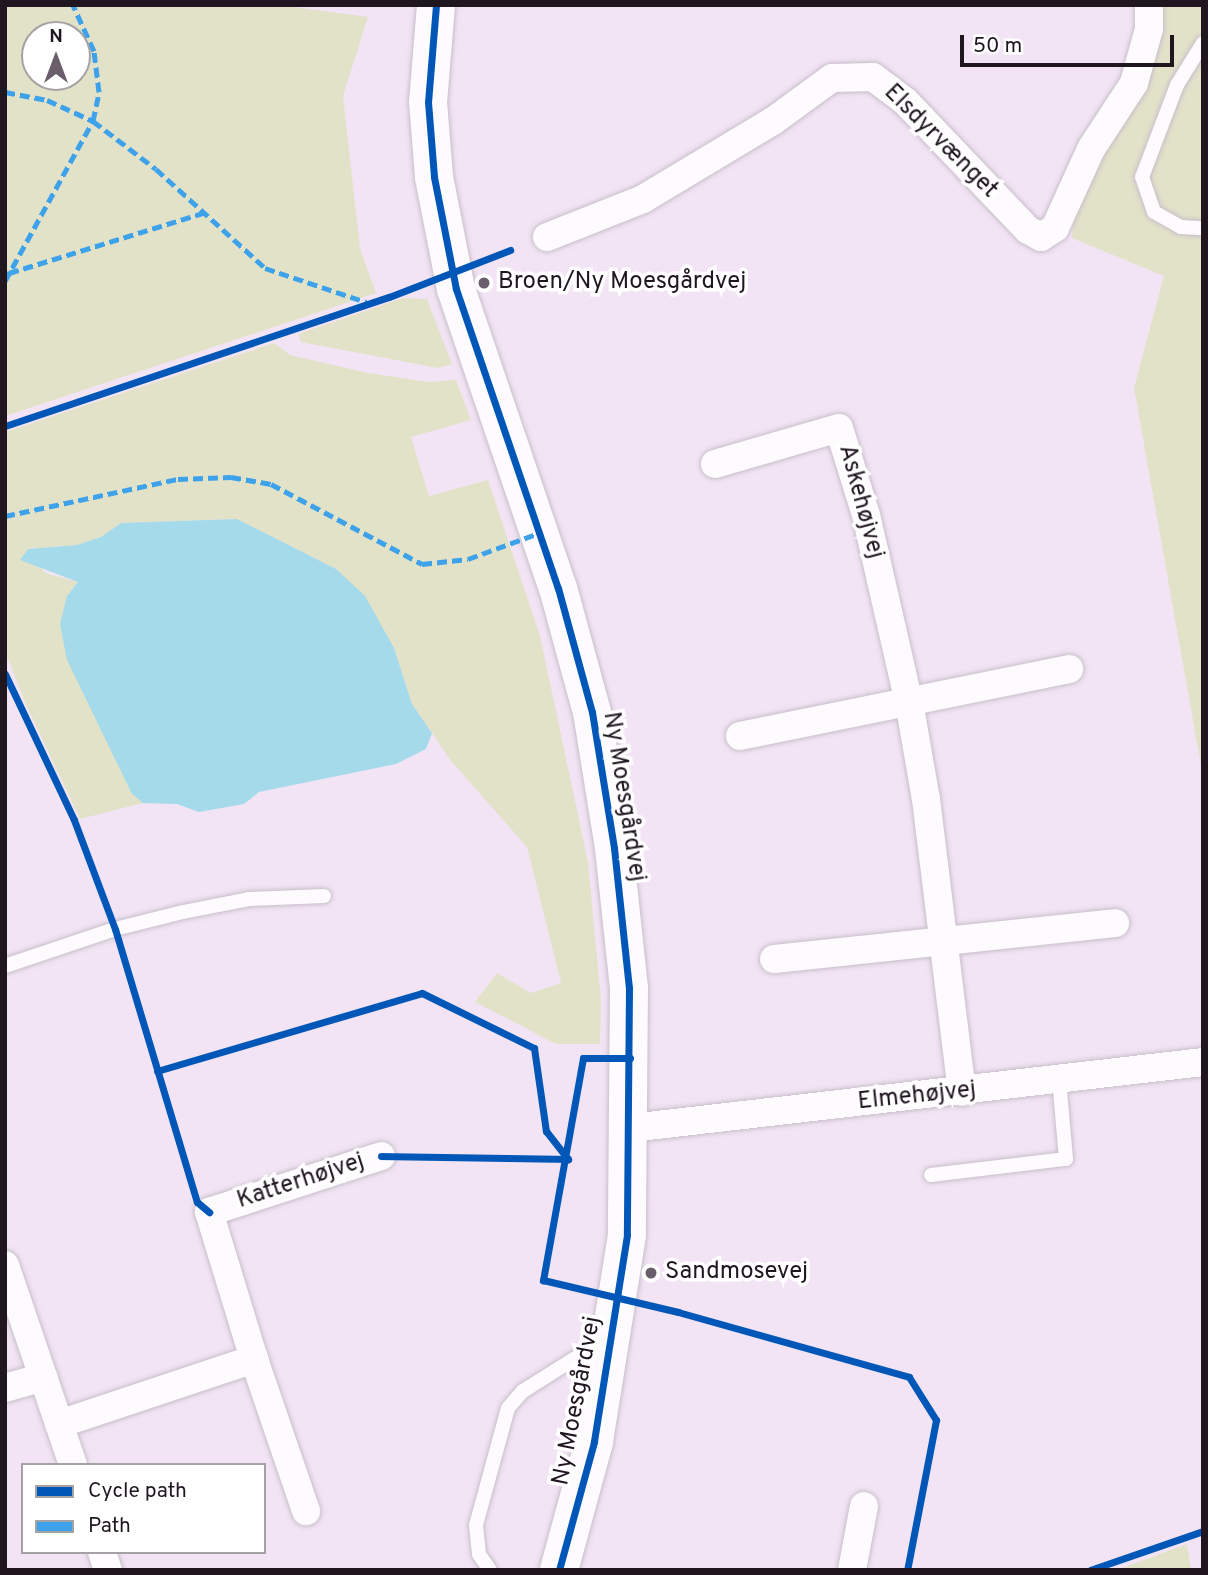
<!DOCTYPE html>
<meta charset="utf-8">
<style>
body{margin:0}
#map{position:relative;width:1208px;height:1575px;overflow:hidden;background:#f2e4f4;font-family:Overpass,sans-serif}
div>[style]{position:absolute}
.green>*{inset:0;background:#e2e2c9}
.water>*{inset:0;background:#a4daea}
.roads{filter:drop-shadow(0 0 2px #c8beca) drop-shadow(0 0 2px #c8beca)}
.lane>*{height:14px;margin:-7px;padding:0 7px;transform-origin:7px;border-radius:7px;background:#fdfbfd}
.street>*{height:28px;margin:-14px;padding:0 14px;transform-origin:14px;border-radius:14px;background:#fdfbfd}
.secondary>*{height:38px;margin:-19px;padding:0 19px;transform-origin:19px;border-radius:19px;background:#fdfbfd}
.quiet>*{height:5px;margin-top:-2.5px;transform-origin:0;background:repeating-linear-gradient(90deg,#3da2ea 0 10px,transparent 0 15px)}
.cycleway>*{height:7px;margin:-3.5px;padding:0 3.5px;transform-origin:3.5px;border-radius:3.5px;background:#0057b8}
.dots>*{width:19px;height:19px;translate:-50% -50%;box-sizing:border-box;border:4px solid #fff;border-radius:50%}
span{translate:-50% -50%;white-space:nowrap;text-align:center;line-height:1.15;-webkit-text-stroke:7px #fff;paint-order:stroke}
.street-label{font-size:24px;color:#1f1620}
.poi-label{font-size:24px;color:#1f1620}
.left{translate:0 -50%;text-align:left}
.frame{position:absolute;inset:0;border:7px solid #1f1620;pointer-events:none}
.legend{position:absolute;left:21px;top:1463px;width:245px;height:91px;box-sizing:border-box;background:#fff;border:2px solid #a5a2a6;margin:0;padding:9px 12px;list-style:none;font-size:21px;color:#1f1620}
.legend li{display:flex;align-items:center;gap:14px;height:35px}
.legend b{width:35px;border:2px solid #a5a2a6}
.north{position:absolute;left:21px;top:21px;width:70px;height:70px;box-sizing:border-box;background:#fff;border:2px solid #a5a2a6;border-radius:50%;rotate:0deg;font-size:19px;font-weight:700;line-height:28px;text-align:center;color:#1f1620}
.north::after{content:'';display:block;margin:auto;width:24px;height:32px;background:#695e6a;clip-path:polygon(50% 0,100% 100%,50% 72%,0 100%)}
.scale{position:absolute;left:960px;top:35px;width:214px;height:32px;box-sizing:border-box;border:4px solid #1f1620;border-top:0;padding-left:9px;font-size:21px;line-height:24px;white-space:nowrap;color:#1f1620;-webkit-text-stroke:5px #fff;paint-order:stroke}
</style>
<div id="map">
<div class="green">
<div style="clip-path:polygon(evenodd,5px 5px,280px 5px,368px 17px,343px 96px,360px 248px,376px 293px,5px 416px,5px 5px,35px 35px,77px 35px,77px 77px,35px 77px,35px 35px)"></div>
<div style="clip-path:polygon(1161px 5px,1203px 5px,1203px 777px,1134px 388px,1164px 276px,1072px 238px,1076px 195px)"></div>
<div style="clip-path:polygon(403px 298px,427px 299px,452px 364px,438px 368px,301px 342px,298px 334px)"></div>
<div style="clip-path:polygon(274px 343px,290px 355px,368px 373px,429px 382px,456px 380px,471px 420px,411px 437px,429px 496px,488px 480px,540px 636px,588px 862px,601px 999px,600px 1044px,556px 1044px,475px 1002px,497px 973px,531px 993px,561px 983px,527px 847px,451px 761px,412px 704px,394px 648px,336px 569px,237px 519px,121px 523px,101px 537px,77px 545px,28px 549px,45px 573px,78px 582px,67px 596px,132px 794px,143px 803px,80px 819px,28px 709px,5px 652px,5px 432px)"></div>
<div style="clip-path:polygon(1187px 1544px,1191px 1570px,1117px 1570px)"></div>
</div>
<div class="water">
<div style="clip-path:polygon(237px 519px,336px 569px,365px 596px,394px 648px,412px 704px,432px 733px,426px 749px,396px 764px,259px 792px,244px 804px,199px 812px,177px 804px,143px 803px,132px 794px,67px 660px,60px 624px,67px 596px,78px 582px,20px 560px,28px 549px,77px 545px,101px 537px,121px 523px)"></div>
</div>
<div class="roads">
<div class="lane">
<div style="left:1203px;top:43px;width:49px;rotate:121.8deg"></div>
<div style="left:1177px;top:85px;width:98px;rotate:110.8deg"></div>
<div style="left:1142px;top:177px;width:37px;rotate:71deg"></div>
<div style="left:1154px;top:212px;width:31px;rotate:29deg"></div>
<div style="left:1181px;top:227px;width:22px;rotate:3deg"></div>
<div style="left:5px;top:966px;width:116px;rotate:-18.6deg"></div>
<div style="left:115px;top:929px;width:70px;rotate:-14deg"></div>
<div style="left:183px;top:912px;width:67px;rotate:-11.1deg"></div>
<div style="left:249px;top:899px;width:75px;rotate:-2.3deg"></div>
<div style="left:931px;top:1175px;width:136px;rotate:-6.8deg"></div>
<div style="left:1066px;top:1159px;width:80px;rotate:-95deg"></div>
<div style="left:490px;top:1570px;width:19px;rotate:-125deg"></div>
<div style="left:479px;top:1554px;width:29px;rotate:-96deg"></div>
<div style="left:476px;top:1525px;width:121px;rotate:-74.7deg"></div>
<div style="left:508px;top:1408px;width:23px;rotate:-49deg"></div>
<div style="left:523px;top:1391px;width:96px;rotate:-32.2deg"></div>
</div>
<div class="street">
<div style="left:547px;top:237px;width:103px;rotate:-21.6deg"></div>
<div style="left:643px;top:199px;width:152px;rotate:-31deg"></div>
<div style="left:773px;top:121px;width:73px;rotate:-36.1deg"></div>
<div style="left:832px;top:78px;width:41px;rotate:-1.4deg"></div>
<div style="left:873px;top:77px;width:40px;rotate:37deg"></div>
<div style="left:905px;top:101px;width:178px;rotate:46.4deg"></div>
<div style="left:1028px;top:230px;width:15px;rotate:28deg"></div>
<div style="left:1041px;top:237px;width:17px;rotate:-33deg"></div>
<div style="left:1055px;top:228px;width:87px;rotate:-65.5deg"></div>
<div style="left:1091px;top:149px;width:79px;rotate:-56.9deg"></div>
<div style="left:1134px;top:83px;width:56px;rotate:-74.5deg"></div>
<div style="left:1149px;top:29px;width:24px;rotate:-90deg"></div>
<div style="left:715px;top:464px;width:129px;rotate:-16.2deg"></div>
<div style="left:839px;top:428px;width:91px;rotate:72.8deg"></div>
<div style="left:866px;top:515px;width:192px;rotate:77.1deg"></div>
<div style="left:909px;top:702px;width:98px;rotate:80.1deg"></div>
<div style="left:926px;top:799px;width:295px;rotate:83deg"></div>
<div style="left:740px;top:736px;width:336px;rotate:-11.5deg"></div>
<div style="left:774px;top:959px;width:343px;rotate:-6deg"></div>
<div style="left:631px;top:1128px;width:576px;rotate:-6.58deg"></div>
<div style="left:5px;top:1265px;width:211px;rotate:71.2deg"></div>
<div style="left:254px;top:1359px;width:154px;rotate:-107deg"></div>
<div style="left:209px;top:1212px;width:181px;rotate:-18deg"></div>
<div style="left:5px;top:1388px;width:40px;rotate:-16deg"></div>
<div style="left:59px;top:1424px;width:206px;rotate:-18.4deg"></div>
<div style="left:254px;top:1359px;width:161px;rotate:71.1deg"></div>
<div style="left:102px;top:1552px;width:19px;rotate:72deg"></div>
<div style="left:852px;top:1570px;width:65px;rotate:-79.4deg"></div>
</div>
<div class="secondary">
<div style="left:436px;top:5px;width:97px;rotate:94.7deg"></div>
<div style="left:428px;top:102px;width:75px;rotate:85.4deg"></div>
<div style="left:434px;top:177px;width:114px;rotate:78.9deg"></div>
<div style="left:456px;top:289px;width:316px;rotate:71.2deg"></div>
<div style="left:558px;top:588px;width:129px;rotate:74.7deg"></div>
<div style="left:592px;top:712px;width:138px;rotate:80.8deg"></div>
<div style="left:614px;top:848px;width:141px;rotate:83.9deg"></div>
<div style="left:629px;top:988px;width:247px;rotate:90.5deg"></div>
<div style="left:627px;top:1235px;width:210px;rotate:99.1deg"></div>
<div style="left:594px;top:1442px;width:133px;rotate:105.3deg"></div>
</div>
</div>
<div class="quiet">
<div style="left:5px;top:92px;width:43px;rotate:10.8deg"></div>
<div style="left:47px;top:100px;width:51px;rotate:24.5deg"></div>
<div style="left:93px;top:121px;width:79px;rotate:37.3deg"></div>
<div style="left:156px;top:169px;width:147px;rotate:42.2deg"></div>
<div style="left:265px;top:268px;width:107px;rotate:18.6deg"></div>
<div style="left:9px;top:273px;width:206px;rotate:-17.2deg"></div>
<div style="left:5px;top:281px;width:183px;rotate:-61.2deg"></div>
<div style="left:93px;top:121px;width:30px;rotate:-78deg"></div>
<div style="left:99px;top:92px;width:41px;rotate:-97deg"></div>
<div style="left:94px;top:51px;width:51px;rotate:-114.5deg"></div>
<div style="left:5px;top:516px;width:177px;rotate:-12.1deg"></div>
<div style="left:178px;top:479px;width:53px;rotate:-2.2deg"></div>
<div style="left:231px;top:477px;width:41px;rotate:9.9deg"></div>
<div style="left:271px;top:484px;width:171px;rotate:27.9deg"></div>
<div style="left:422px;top:564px;width:46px;rotate:-6.2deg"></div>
<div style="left:468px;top:559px;width:76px;rotate:-20.1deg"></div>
</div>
<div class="cycleway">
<div style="left:436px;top:5px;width:97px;rotate:94.7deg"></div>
<div style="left:428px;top:102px;width:75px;rotate:85.4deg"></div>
<div style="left:434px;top:177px;width:114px;rotate:78.9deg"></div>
<div style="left:456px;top:289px;width:316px;rotate:71.2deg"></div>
<div style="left:558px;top:588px;width:129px;rotate:74.7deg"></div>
<div style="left:592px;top:712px;width:138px;rotate:80.8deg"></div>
<div style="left:614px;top:848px;width:141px;rotate:83.9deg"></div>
<div style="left:629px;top:988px;width:247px;rotate:90.5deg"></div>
<div style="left:627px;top:1235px;width:210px;rotate:99.1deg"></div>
<div style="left:594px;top:1442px;width:133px;rotate:105.3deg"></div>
<div style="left:5px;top:426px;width:405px;rotate:-18.6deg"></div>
<div style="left:389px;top:297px;width:130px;rotate:-21.2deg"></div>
<div style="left:5px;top:674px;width:161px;rotate:64.7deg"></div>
<div style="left:74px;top:820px;width:116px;rotate:69.4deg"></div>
<div style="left:115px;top:929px;width:285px;rotate:73.3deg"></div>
<div style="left:197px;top:1202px;width:16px;rotate:40deg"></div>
<div style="left:630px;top:1058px;width:47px;rotate:180deg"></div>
<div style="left:583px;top:1058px;width:226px;rotate:100.2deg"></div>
<div style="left:543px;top:1280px;width:139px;rotate:13.3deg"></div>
<div style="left:678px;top:1312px;width:240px;rotate:15.7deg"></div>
<div style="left:909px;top:1377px;width:51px;rotate:57.9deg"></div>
<div style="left:936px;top:1420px;width:153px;rotate:100.9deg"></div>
<div style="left:157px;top:1071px;width:276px;rotate:-16.4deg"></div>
<div style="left:422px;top:993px;width:125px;rotate:26.2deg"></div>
<div style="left:534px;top:1048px;width:84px;rotate:81.8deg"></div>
<div style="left:546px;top:1131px;width:36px;rotate:52deg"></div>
<div style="left:568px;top:1159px;width:187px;rotate:-179.1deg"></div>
<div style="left:1090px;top:1570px;width:120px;rotate:-19deg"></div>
</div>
<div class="dots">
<div style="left:484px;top:283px;background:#695e6a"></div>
<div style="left:651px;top:1273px;background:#695e6a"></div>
</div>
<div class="street-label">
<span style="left:940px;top:142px;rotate:45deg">Elsdyrvænget</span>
<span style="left:860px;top:502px;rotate:75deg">Askehøjvej</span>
<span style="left:623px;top:797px;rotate:81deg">Ny Moesgårdvej</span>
<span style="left:917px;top:1097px;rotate:-6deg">Elmehøjvej</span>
<span style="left:301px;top:1182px;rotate:-18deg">Katterhøjvej</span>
<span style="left:578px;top:1401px;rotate:-79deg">Ny Moesgårdvej</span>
</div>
<div class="poi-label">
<span class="left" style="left:498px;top:283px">Broen/Ny Moesgårdvej</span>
<span class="left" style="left:665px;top:1273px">Sandmosevej</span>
</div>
<div class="frame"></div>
<ul class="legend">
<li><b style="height:9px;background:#0057b8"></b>Cycle path</li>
<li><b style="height:9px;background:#3da2ea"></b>Path</li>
</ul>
<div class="north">N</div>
<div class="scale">50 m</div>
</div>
